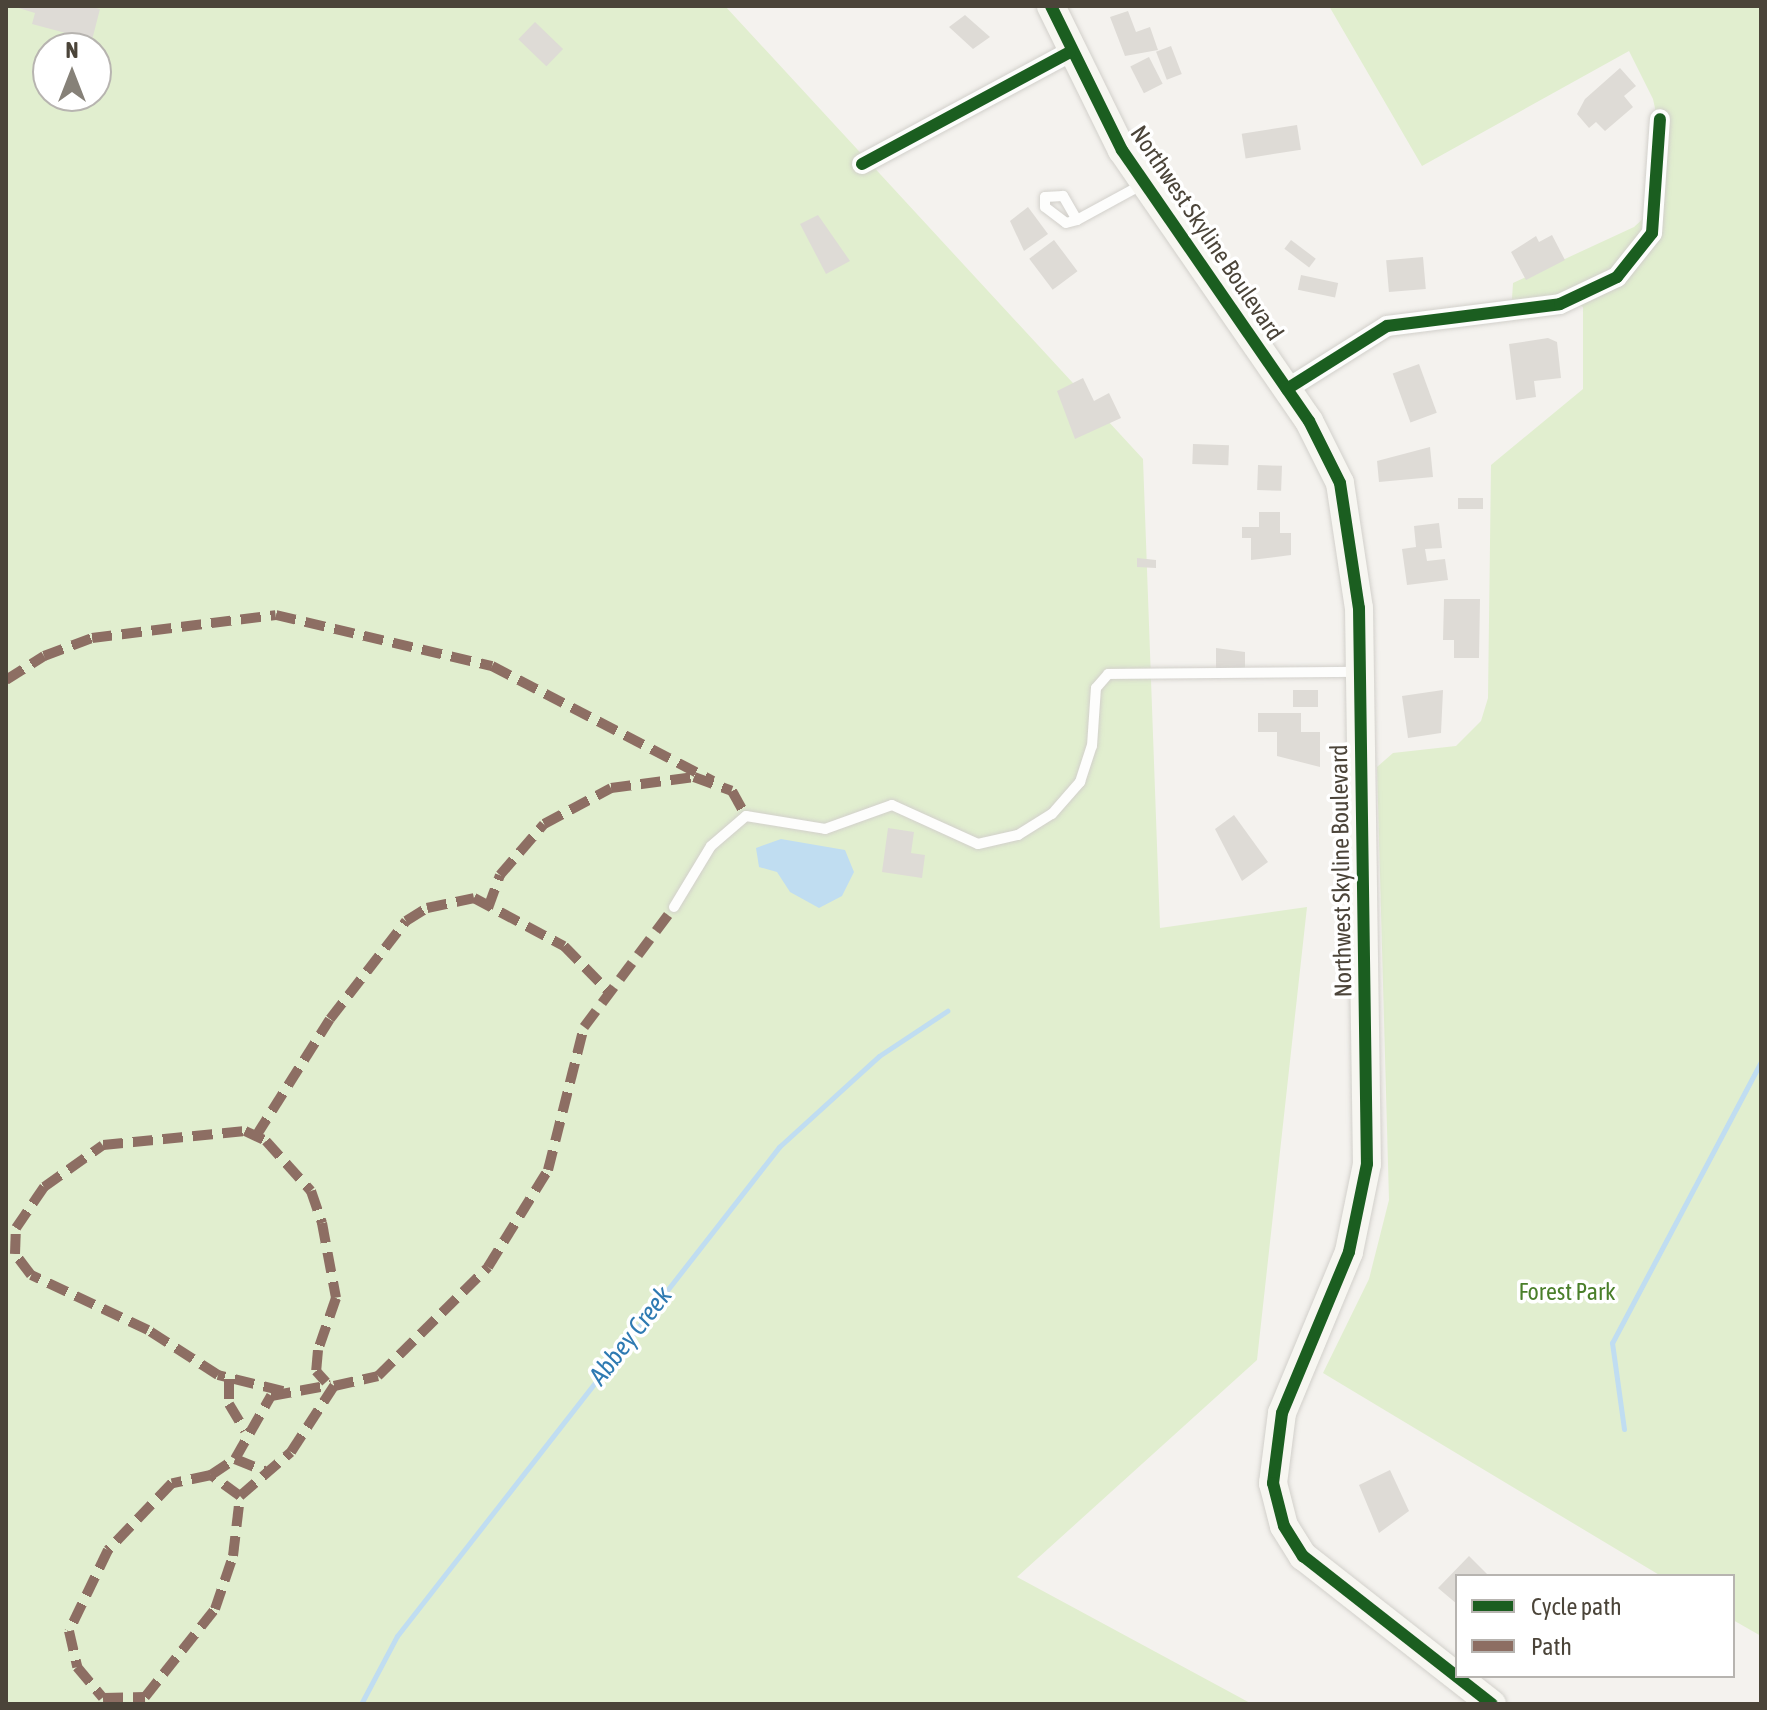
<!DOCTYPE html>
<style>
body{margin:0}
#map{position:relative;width:1767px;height:1710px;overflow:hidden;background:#f4f2ee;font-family:"Asap Condensed",sans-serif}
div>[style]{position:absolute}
.green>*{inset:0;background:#e1eecf}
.water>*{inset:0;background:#c0ddf1}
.stream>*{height:5px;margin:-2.5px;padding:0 2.5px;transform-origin:2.5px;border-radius:2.5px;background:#c0ddf1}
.building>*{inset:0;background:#dedbd6;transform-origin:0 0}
.roads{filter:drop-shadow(0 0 2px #d2d0cb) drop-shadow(0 0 2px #d2d0cb)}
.lane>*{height:10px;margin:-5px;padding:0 5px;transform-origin:5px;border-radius:5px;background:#fdfdfc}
.street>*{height:20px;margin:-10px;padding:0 10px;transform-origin:10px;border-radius:10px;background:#fdfdfc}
.secondary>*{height:28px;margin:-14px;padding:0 14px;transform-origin:14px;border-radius:14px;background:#f7f6f1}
.quiet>*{height:10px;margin-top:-5px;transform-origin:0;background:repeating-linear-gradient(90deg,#8d6e63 0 20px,transparent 0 30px)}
.cycleway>*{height:12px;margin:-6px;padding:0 6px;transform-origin:6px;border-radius:6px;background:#1b5e20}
span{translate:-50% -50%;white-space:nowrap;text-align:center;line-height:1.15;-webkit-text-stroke:7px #fff;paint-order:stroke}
.street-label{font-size:24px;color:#4b4439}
.park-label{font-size:24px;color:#4a7f2a}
.water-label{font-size:26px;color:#2e7ab2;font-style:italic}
.frame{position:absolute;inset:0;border:8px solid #4b4439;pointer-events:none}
.legend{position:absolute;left:1455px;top:1574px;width:280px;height:104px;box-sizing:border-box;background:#fff;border:2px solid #b7b4b0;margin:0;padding:10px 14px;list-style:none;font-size:24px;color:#4b4439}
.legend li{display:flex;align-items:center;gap:16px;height:40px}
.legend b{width:40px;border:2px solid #b7b4b0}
.north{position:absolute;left:32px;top:32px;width:80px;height:80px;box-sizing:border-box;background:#fff;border:2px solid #b7b4b0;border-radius:50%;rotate:0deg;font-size:22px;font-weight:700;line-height:32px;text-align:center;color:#4b4439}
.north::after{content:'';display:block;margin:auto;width:28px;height:36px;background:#868178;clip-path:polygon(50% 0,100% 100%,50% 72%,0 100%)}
</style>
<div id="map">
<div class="green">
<div style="clip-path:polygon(evenodd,6px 6px,725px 6px,1143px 459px,1160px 928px,1307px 907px,1257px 1360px,1017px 1577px,1252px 1704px,6px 1704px,6px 6px,48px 48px,96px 48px,96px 96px,48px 96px,48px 48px)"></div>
<div style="clip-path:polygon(1329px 6px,1761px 6px,1761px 1636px,1733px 1620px,1733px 1576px,1661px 1576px,1323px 1373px,1369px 1279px,1389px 1200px,1377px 767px,1393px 753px,1456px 746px,1481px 721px,1488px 698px,1491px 465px,1583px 389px,1583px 307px,1564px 296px,1522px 303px,1512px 299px,1513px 283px,1634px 227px,1646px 216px,1664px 150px,1653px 99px,1629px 51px,1422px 166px)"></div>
</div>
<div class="water">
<div style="clip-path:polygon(781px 839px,845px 850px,854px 872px,842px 896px,819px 908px,790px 892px,777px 872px,759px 867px,756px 848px)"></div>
</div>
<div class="stream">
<div style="left:1624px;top:1429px;width:87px;rotate:-97.9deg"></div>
<div style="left:1612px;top:1343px;width:318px;rotate:-62.1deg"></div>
<div style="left:361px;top:1704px;width:77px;rotate:-62.1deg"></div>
<div style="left:397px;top:1636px;width:621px;rotate:-52deg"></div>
<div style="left:779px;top:1147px;width:135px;rotate:-42.3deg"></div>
<div style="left:879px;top:1056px;width:82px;rotate:-33.5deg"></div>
</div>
<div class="building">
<div style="clip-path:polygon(12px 6px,88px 6px,100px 9px,92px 40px,32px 24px,35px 13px)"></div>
<div style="clip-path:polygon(1128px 11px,1136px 32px,1150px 27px,1158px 50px,1125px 56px,1110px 17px)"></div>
<div style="clip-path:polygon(965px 15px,990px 37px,973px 49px,949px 27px)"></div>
<div style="left:535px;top:22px;width:39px;height:24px;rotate:44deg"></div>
<div style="left:1171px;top:46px;width:30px;height:16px;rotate:69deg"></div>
<div style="left:1149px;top:57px;width:30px;height:21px;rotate:63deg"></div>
<div style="clip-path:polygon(1620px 68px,1636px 86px,1624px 96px,1633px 107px,1605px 131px,1596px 122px,1589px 128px,1577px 114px,1585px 99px)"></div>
<div style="left:1297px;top:125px;width:25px;height:56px;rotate:81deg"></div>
<div style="clip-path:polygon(1028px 207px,1048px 234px,1024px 251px,1010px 221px)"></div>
<div style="clip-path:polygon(818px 215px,850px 261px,826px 274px,800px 224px)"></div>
<div style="clip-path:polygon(1552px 235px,1565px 260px,1526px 280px,1511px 252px,1536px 236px,1539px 242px)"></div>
<div style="left:1054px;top:240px;width:39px;height:31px;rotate:53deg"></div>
<div style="left:1291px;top:240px;width:31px;height:11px;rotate:37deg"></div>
<div style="left:1423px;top:257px;width:32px;height:37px;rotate:85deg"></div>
<div style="left:1301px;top:275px;width:38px;height:15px;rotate:12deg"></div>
<div style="clip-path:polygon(1548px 338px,1557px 342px,1561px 378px,1534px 381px,1536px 397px,1516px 400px,1509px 344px)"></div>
<div style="left:1419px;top:364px;width:52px;height:28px;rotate:70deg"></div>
<div style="clip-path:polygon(1083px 378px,1094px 401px,1109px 393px,1121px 418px,1075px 439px,1057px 391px)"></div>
<div style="left:1193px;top:444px;width:36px;height:20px;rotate:2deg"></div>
<div style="clip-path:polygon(1430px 447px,1433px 477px,1379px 482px,1377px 461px)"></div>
<div style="left:1258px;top:465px;width:24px;height:25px;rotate:2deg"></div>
<div style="left:1458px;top:498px;width:25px;height:11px"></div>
<div style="clip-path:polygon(1259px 512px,1280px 512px,1280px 533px,1291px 533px,1291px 555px,1251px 560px,1251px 538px,1242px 538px,1242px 527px,1259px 527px)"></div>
<div style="clip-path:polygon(1439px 523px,1442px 548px,1425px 549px,1427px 561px,1445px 559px,1448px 580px,1407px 585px,1402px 549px,1416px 547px,1414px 526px)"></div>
<div style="clip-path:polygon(1137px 558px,1156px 560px,1156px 568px,1137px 567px)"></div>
<div style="clip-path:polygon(1444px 599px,1480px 599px,1479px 658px,1454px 658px,1454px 640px,1443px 640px)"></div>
<div style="clip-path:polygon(1216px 648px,1245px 652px,1245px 672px,1216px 672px)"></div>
<div style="left:1293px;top:690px;width:25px;height:17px"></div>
<div style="clip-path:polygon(1443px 690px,1441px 733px,1408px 738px,1402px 696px)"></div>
<div style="clip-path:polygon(1258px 713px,1301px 713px,1301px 732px,1320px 732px,1320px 767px,1277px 756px,1277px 732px,1258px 732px)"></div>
<div style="clip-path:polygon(1234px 815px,1268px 862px,1242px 881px,1215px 829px)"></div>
<div style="clip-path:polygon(888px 828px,914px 832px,911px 853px,925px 855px,922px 878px,882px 872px)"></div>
<div style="clip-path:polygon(1390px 1470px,1409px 1511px,1379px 1533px,1359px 1485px)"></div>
<div style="clip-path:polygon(1469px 1556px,1489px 1576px,1457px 1576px,1457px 1604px,1438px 1588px)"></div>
</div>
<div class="roads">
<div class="lane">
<div style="left:1077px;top:220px;width:28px;rotate:-120deg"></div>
<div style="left:1063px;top:196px;width:18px;rotate:177deg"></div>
<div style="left:1045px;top:197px;width:10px;rotate:90deg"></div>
<div style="left:1045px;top:207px;width:26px;rotate:37deg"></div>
<div style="left:1066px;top:223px;width:11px;rotate:-15deg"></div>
<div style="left:1077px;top:220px;width:75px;rotate:-28.6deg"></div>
<div style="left:674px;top:907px;width:71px;rotate:-58.8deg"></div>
<div style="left:711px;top:846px;width:46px;rotate:-40.6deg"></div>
<div style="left:746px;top:816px;width:80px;rotate:9.3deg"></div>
<div style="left:825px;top:829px;width:71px;rotate:-19.7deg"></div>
<div style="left:892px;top:805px;width:94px;rotate:24.4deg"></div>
<div style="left:978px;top:844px;width:41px;rotate:-12.7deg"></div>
<div style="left:1018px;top:835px;width:40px;rotate:-32deg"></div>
<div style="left:1052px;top:814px;width:43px;rotate:-48.8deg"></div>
<div style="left:1080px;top:782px;width:38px;rotate:-72deg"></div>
<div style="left:1092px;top:746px;width:58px;rotate:-86.1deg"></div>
<div style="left:1096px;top:688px;width:18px;rotate:-49deg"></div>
<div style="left:1108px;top:674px;width:251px;rotate:-0.5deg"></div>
</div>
<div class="street">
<div style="left:862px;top:164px;width:236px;rotate:-28.3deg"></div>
<div style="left:1287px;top:389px;width:118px;rotate:-32.2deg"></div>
<div style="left:1387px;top:326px;width:174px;rotate:-7.2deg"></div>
<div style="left:1560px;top:304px;width:63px;rotate:-25.3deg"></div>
<div style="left:1617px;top:277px;width:56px;rotate:-51.5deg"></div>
<div style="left:1652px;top:233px;width:114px;rotate:-86deg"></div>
</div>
<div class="secondary">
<div style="left:1051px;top:6px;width:161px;rotate:63.8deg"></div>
<div style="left:1122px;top:150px;width:329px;rotate:55.4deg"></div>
<div style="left:1309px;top:421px;width:69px;rotate:63.4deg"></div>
<div style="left:1340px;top:483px;width:126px;rotate:81.4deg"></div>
<div style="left:1359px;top:608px;width:556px;rotate:89.18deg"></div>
<div style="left:1367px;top:1164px;width:90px;rotate:101.6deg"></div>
<div style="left:1349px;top:1252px;width:174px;rotate:112.6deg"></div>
<div style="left:1282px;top:1413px;width:71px;rotate:97.3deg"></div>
<div style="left:1273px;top:1483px;width:44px;rotate:75.7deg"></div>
<div style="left:1284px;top:1526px;width:36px;rotate:58deg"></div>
<div style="left:1303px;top:1556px;width:240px;rotate:38.1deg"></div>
</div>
</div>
<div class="quiet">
<div style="left:6px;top:680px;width:45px;rotate:-32.3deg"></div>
<div style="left:44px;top:656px;width:51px;rotate:-20.6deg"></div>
<div style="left:92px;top:638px;width:185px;rotate:-7.1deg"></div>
<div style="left:276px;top:615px;width:222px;rotate:13.3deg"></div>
<div style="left:492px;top:666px;width:249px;rotate:27.5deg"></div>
<div style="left:488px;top:908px;width:35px;rotate:-70deg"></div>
<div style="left:500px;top:875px;width:67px;rotate:-49.2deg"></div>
<div style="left:544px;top:824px;width:76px;rotate:-28.2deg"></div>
<div style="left:611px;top:788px;width:84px;rotate:-7.5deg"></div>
<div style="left:694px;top:777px;width:40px;rotate:20.2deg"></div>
<div style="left:732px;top:791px;width:29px;rotate:61deg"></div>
<div style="left:256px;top:1136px;width:138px;rotate:-57.7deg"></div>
<div style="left:330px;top:1019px;width:124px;rotate:-52.2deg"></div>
<div style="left:406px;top:921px;width:25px;rotate:-32deg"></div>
<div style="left:427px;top:908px;width:48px;rotate:-12deg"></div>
<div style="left:474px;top:898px;width:102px;rotate:28.1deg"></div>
<div style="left:564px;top:946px;width:64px;rotate:45.6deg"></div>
<div style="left:229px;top:1379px;width:25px;rotate:90deg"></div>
<div style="left:229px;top:1404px;width:31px;rotate:59deg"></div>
<div style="left:283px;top:1391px;width:67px;rotate:-166.2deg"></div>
<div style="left:218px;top:1375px;width:83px;rotate:-147.3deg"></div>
<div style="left:148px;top:1330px;width:129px;rotate:-154.8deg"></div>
<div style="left:31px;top:1275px;width:26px;rotate:-127deg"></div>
<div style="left:15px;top:1254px;width:26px;rotate:-88deg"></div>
<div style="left:16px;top:1228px;width:50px;rotate:-55.7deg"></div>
<div style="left:44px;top:1187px;width:72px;rotate:-35.4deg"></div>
<div style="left:103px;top:1145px;width:143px;rotate:-5.6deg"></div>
<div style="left:245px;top:1131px;width:23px;rotate:25deg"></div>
<div style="left:266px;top:1141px;width:67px;rotate:48deg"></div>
<div style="left:311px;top:1191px;width:34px;rotate:71deg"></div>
<div style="left:322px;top:1223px;width:76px;rotate:79.4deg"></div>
<div style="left:336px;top:1298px;width:55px;rotate:109.1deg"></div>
<div style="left:318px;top:1350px;width:21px;rotate:95deg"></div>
<div style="left:316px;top:1371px;width:15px;rotate:48deg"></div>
<div style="left:235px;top:1459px;width:73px;rotate:-60.3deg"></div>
<div style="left:271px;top:1396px;width:61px;rotate:-10.4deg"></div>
<div style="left:211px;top:1475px;width:29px;rotate:-34deg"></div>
<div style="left:235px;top:1459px;width:32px;rotate:22deg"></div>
<div style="left:240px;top:1496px;width:36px;rotate:-144deg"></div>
<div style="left:211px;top:1475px;width:40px;rotate:168deg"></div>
<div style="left:172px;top:1483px;width:93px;rotate:133.7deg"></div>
<div style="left:108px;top:1550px;width:90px;rotate:115.7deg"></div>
<div style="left:69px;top:1631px;width:37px;rotate:77deg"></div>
<div style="left:77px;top:1667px;width:40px;rotate:50deg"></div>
<div style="left:103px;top:1698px;width:42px;rotate:-1.4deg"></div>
<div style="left:145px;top:1697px;width:112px;rotate:-51.5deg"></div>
<div style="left:215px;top:1609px;width:56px;rotate:-71.2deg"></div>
<div style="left:233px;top:1556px;width:60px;rotate:-83.3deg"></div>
<div style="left:240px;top:1496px;width:67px;rotate:-40.8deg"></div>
<div style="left:291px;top:1452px;width:79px;rotate:-56.9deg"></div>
<div style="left:334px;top:1386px;width:45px;rotate:-12.8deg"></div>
<div style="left:378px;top:1376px;width:155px;rotate:-44.7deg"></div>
<div style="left:488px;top:1267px;width:114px;rotate:-58.3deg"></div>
<div style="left:548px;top:1170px;width:147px;rotate:-75.9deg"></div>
<div style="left:584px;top:1027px;width:150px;rotate:-53.1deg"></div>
</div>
<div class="cycleway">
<div style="left:1051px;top:6px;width:161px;rotate:63.8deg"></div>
<div style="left:1122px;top:150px;width:329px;rotate:55.4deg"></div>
<div style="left:1309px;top:421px;width:69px;rotate:63.4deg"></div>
<div style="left:1340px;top:483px;width:126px;rotate:81.4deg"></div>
<div style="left:1359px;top:608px;width:556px;rotate:89.18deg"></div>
<div style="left:1367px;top:1164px;width:90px;rotate:101.6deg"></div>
<div style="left:1349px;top:1252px;width:174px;rotate:112.6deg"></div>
<div style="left:1282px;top:1413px;width:71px;rotate:97.3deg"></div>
<div style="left:1273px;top:1483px;width:44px;rotate:75.7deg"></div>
<div style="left:1284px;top:1526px;width:36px;rotate:58deg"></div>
<div style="left:1303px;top:1556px;width:240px;rotate:38.1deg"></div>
<div style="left:862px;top:164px;width:236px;rotate:-28.3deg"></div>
<div style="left:1287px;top:389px;width:118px;rotate:-32.2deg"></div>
<div style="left:1387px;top:326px;width:174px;rotate:-7.2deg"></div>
<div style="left:1560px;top:304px;width:63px;rotate:-25.3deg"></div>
<div style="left:1617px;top:277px;width:56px;rotate:-51.5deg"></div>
<div style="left:1652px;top:233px;width:114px;rotate:-86deg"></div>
</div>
<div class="street-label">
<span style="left:1207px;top:233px;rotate:56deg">Northwest Skyline Boulevard</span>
<span style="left:1341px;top:871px;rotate:-91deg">Northwest Skyline Boulevard</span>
</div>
<div class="park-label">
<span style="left:1567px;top:1292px">Forest Park</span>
</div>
<div class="water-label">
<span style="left:631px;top:1336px;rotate:-52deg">Abbey Creek</span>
</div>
<div class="frame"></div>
<ul class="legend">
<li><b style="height:10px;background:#1b5e20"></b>Cycle path</li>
<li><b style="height:10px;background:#8d6e63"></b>Path</li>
</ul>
<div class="north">N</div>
</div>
